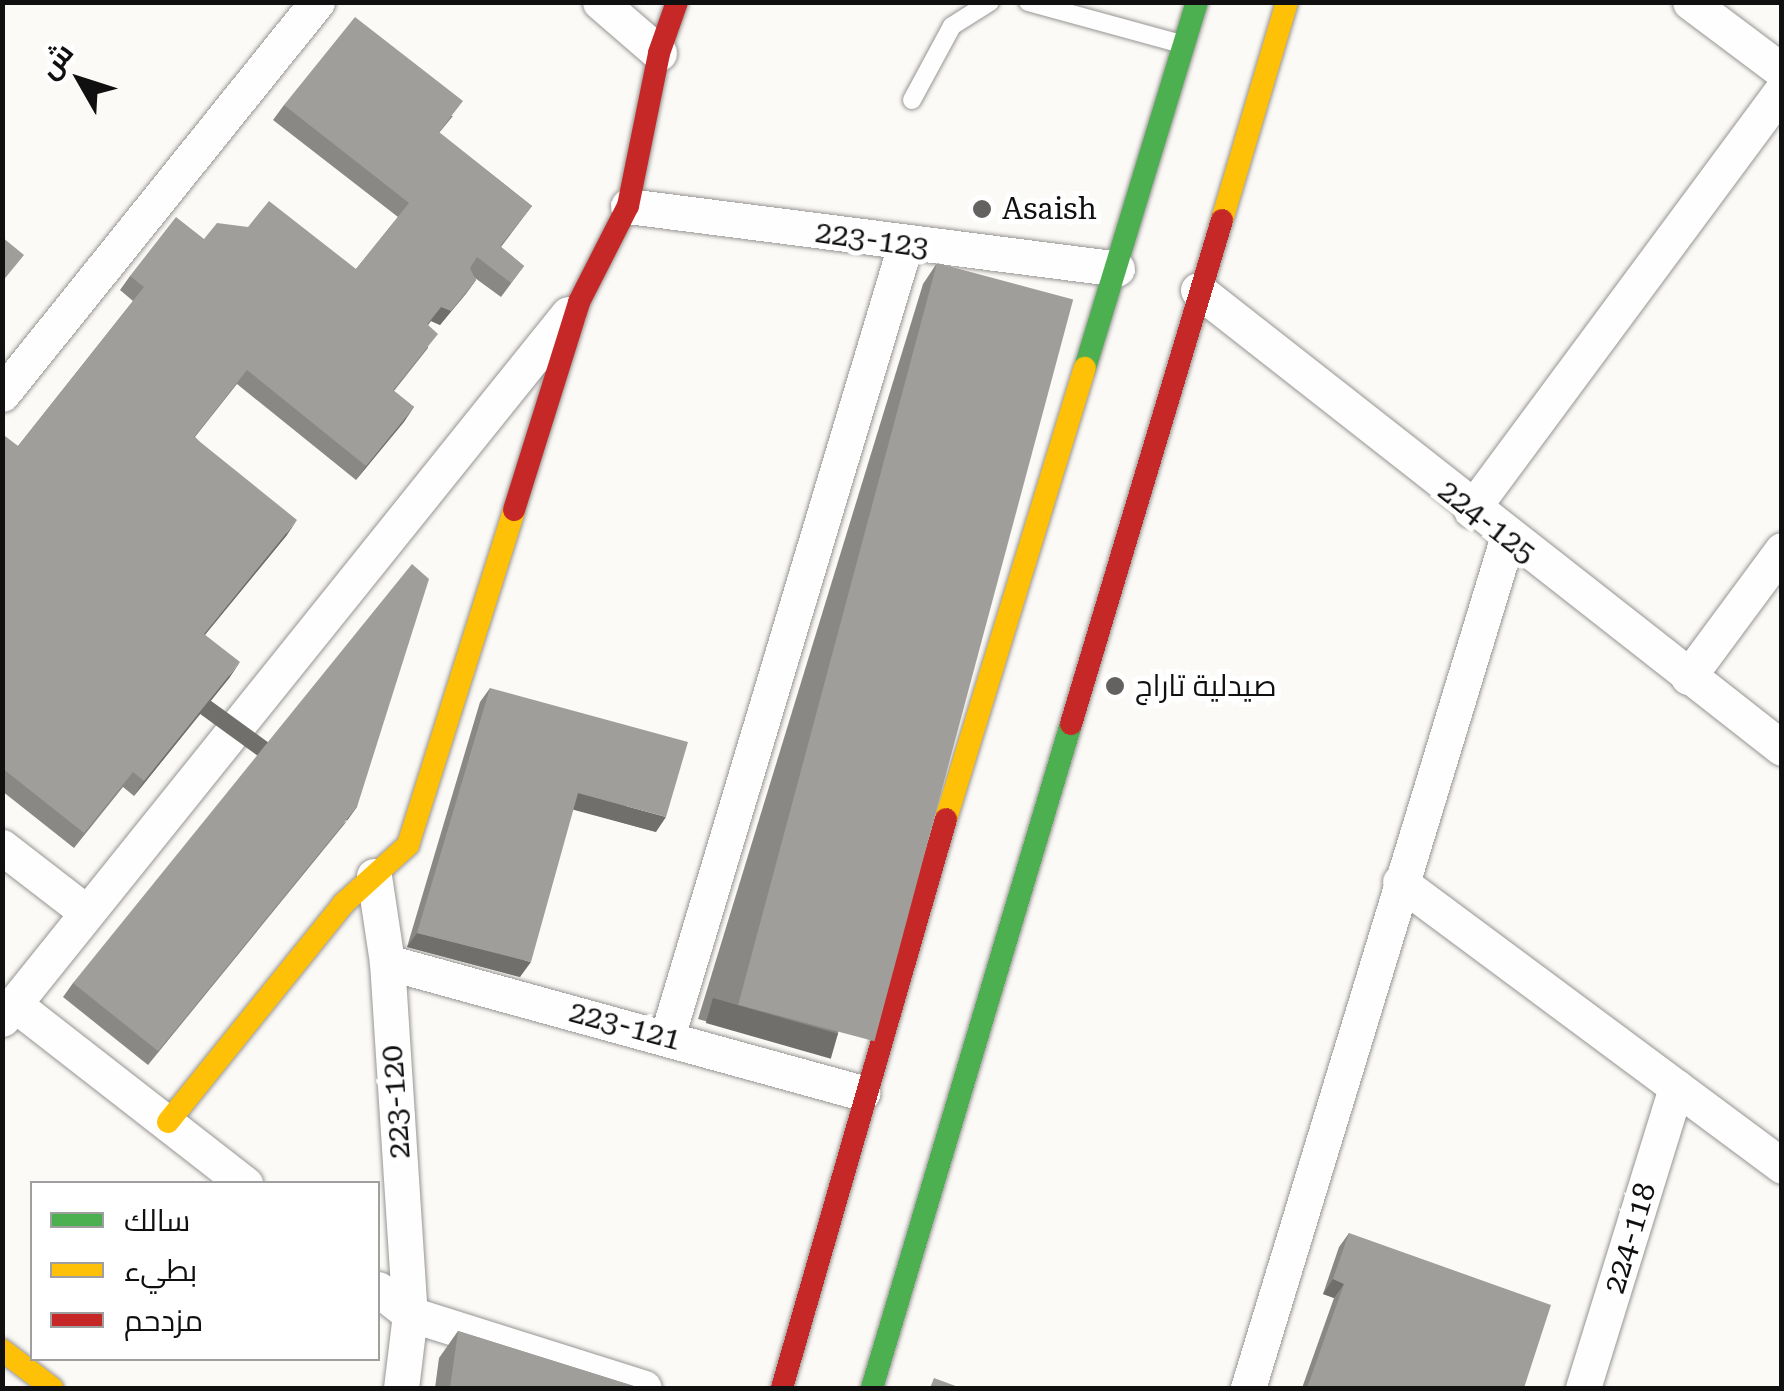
<!DOCTYPE html>
<meta charset="utf-8">
<style>
body{margin:0}
#map{position:relative;width:1784px;height:1391px;overflow:hidden;background:#fcfaf6;font-family:"Roboto Serif",Cairo,serif}
div>[style]{position:absolute}
.roads{filter:drop-shadow(0 0 2px #969594) drop-shadow(0 0 2px #969594)}
.lane>*{height:18px;margin:-9px;padding:0 9px;transform-origin:9px;border-radius:9px;background:#fffefe}
.street>*{height:35px;margin:-17.5px;padding:0 17.5px;transform-origin:17.5px;border-radius:17.5px;background:#fffefe}
.fast>*{height:22px;margin:-11px;padding:0 11px;transform-origin:11px;border-radius:11px;background:#4caf50}
.slow>*{height:22px;margin:-11px;padding:0 11px;transform-origin:11px;border-radius:11px;background:#ffc107}
.jam>*{height:22px;margin:-11px;padding:0 11px;transform-origin:11px;border-radius:11px;background:#c62828}
.wall>*{inset:0;background:#8a8885}
.shaded-wall>*{inset:0;background:#706f6c;transform-origin:0 0}
.building>*{inset:0;background:#a09e9b;transform-origin:0 0}
.dots>*{width:28px;height:28px;translate:-50% -50%;box-sizing:border-box;border:5px solid #fff;border-radius:50%}
span{translate:-50% -50%;white-space:nowrap;text-align:center;line-height:1.15;-webkit-text-stroke:10px #fff;paint-order:stroke}
.poi-label{font-size:30px;color:#101010}
.left{translate:0 -50%;text-align:left}
.street-label{font-size:30px;color:#101010}
.frame{position:absolute;inset:0;border:5px solid #101010;pointer-events:none}
.legend{position:absolute;left:30px;top:1181px;width:350px;height:180px;box-sizing:border-box;background:#fff;border:2px solid #9f9f9f;margin:0;padding:12px 18px;list-style:none;font-size:30px;color:#101010}
.legend li{display:flex;align-items:center;gap:20px;height:50px}
.legend b{width:50px;border:2px solid #9f9f9f}
.north{position:absolute;left:30px;top:30px;width:100px;height:100px;-webkit-text-stroke:8px #fff;paint-order:stroke;rotate:309deg;font-size:28px;font-weight:700;line-height:40px;text-align:center;color:#101010}
.north::after{content:'';display:block;margin:auto;width:35px;height:45px;background:#101010;clip-path:polygon(50% 0,100% 100%,50% 72%,0 100%)}
</style>
<div id="map">
<div class="roads">
<div class="lane">
<div style="left:1028px;top:2px;width:160px;rotate:15.3deg"></div>
<div style="left:912px;top:100px;width:84px;rotate:-61.6deg"></div>
<div style="left:952px;top:26px;width:45px;rotate:-32.3deg"></div>
</div>
<div class="street">
<div style="left:600px;top:2px;width:78px;rotate:40.8deg"></div>
<div style="left:1690px;top:2px;width:115px;rotate:36.9deg"></div>
<div style="left:628px;top:206px;width:493px;rotate:7.3deg"></div>
<div style="left:1198px;top:290px;width:742px;rotate:38.11deg"></div>
<div style="left:2px;top:394px;width:503px;rotate:-51.22deg"></div>
<div style="left:1471px;top:510px;width:523px;rotate:-53.48deg"></div>
<div style="left:1688px;top:677px;width:158px;rotate:-53.5deg"></div>
<div style="left:2px;top:847px;width:106px;rotate:37.7deg"></div>
<div style="left:374px;top:876px;width:87px;rotate:81.4deg"></div>
<div style="left:387px;top:962px;width:353px;rotate:86.3deg"></div>
<div style="left:410px;top:1314px;width:75px;rotate:96.9deg"></div>
<div style="left:1400px;top:882px;width:476px;rotate:36.6deg"></div>
<div style="left:387px;top:962px;width:493px;rotate:15.4deg"></div>
<div style="left:14px;top:1004px;width:293px;rotate:37.9deg"></div>
<div style="left:2px;top:1019px;width:904px;rotate:-51.24deg"></div>
<div style="left:667px;top:1037px;width:827px;rotate:-73.27deg"></div>
<div style="left:378px;top:1289px;width:41px;rotate:38deg"></div>
<div style="left:410px;top:1314px;width:245px;rotate:17.5deg"></div>
<div style="left:1248px;top:1388px;width:888px;rotate:-73.03deg"></div>
<div style="left:1583px;top:1388px;width:315px;rotate:-72.8deg"></div>
</div>
<div class="fast">
<div style="left:1085px;top:368px;width:383px;rotate:-73deg"></div>
<div style="left:872px;top:1388px;width:693px;rotate:-73.32deg"></div>
</div>
<div class="slow">
<div style="left:1222px;top:220px;width:227px;rotate:-73.4deg"></div>
<div style="left:946px;top:819px;width:472px;rotate:-72.9deg"></div>
<div style="left:168px;top:1122px;width:280px;rotate:-51.2deg"></div>
<div style="left:343px;top:904px;width:88px;rotate:-42.2deg"></div>
<div style="left:408px;top:845px;width:351px;rotate:-72.4deg"></div>
<div style="left:2px;top:1350px;width:63px;rotate:37.2deg"></div>
</div>
<div class="jam">
<div style="left:514px;top:510px;width:218px;rotate:-72.6deg"></div>
<div style="left:579px;top:302px;width:108px;rotate:-63deg"></div>
<div style="left:628px;top:206px;width:156px;rotate:-78.5deg"></div>
<div style="left:659px;top:53px;width:54px;rotate:-70.6deg"></div>
<div style="left:1071px;top:724px;width:526px;rotate:-73.32deg"></div>
<div style="left:782px;top:1388px;width:592px;rotate:-73.92deg"></div>
</div>
</div>
<div class="wall">
<div style="clip-path:polygon(284px 105px,453px 116px,439px 133px,532px 206px,501px 247px,524px 266px,501px 297px,475px 278px,476px 280px,466px 294px,440px 325px,431px 321px,428px 325px,428px 348px,394px 391px,414px 407px,356px 480px,237px 384px,195px 437px,287px 535px,205px 635px,230px 677px,134px 796px,123px 787px,74px 848px,2px 791px,2px 439px,18px 446px,133px 301px,120px 290px,130px 276px,204px 239px,356px 269px,398px 217px,273px 120px)"></div>
<div style="clip-path:polygon(937px 263px,838px 1034px,823px 1055px,698px 1019px,923px 284px)"></div>
<div style="clip-path:polygon(490px 688px,656px 832px,573px 809px,520px 977px,407px 947px,480px 702px)"></div>
<div style="clip-path:polygon(347px 821px,148px 1065px,63px 997px,73px 983px)"></div>
<div style="clip-path:polygon(1349px 1233px,1524px 1388px,1302px 1388px,1334px 1298px,1323px 1294px,1339px 1247px)"></div>
<div style="clip-path:polygon(458px 1331px,640px 1388px,435px 1388px,439px 1358px)"></div>
</div>
<div class="shaded-wall">
<div style="clip-path:polygon(476px 280px,440px 325px,431px 321px,417px 339px,441px 307px)"></div>
<div style="clip-path:polygon(414px 407px,404px 422px,356px 480px,366px 466px)"></div>
<div style="clip-path:polygon(297px 520px,287px 535px,194px 648px,204px 634px)"></div>
<div style="clip-path:polygon(240px 662px,230px 677px,134px 796px,144px 781px)"></div>
<div style="clip-path:polygon(578px 793px,666px 817px,656px 832px,567px 808px)"></div>
<div style="left:357px;top:807px;width:17px;height:315px;rotate:126deg"></div>
<div style="clip-path:polygon(417px 933px,531px 962px,520px 977px,407px 947px)"></div>
<div style="left:713px;top:998px;width:130px;height:26px;rotate:16deg"></div>
<div style="clip-path:polygon(1333px 1279px,1344px 1284px,1334px 1298px,1323px 1294px)"></div>
</div>
<div class="building">
<div style="clip-path:polygon(355px 17px,463px 101px,439px 132px,532px 206px,500px 246px,524px 266px,511px 283px,477px 257px,470px 268px,476px 280px,451px 311px,441px 307px,427px 324px,438px 334px,393px 390px,414px 407px,366px 466px,247px 370px,194px 437px,297px 520px,204px 634px,240px 662px,144px 781px,133px 772px,84px 833px,2px 768px,2px 439px,5px 436px,18px 446px,144px 287px,130px 276px,176px 217px,204px 239px,217px 223px,248px 227px,269px 201px,356px 269px,409px 203px,284px 105px)"></div>
<div style="clip-path:polygon(2px 237px,24px 255px,2px 282px)"></div>
<div style="left:937px;top:263px;width:141px;height:768px;rotate:15deg"></div>
<div style="clip-path:polygon(412px 564px,429px 579px,357px 807px,158px 1051px,73px 983px)"></div>
<div style="clip-path:polygon(490px 688px,688px 742px,666px 817px,578px 793px,531px 962px,417px 933px)"></div>
<div style="clip-path:polygon(1349px 1233px,1551px 1305px,1524px 1388px,1307px 1388px,1344px 1284px,1333px 1279px)"></div>
<div style="clip-path:polygon(458px 1331px,640px 1388px,450px 1388px)"></div>
<div style="clip-path:polygon(934px 1378px,961px 1388px,930px 1388px)"></div>
</div>
<div class="dots">
<div style="left:982px;top:209px;background:#636260"></div>
<div style="left:1115px;top:686px;background:#636260"></div>
</div>
<div class="poi-label">
<span class="left" style="left:1002px;top:209px">Asaish</span>
<span class="left" style="left:1135px;top:686px">صيدلية تاراج</span>
</div>
<div class="street-label">
<span style="left:872px;top:240px;rotate:8deg">223-123</span>
<span style="left:1487px;top:522px;rotate:38deg">224-125</span>
<span style="left:625px;top:1026px;rotate:15deg">223-121</span>
<span style="left:396px;top:1102px;rotate:-94deg">223-120</span>
<span style="left:1630px;top:1238px;rotate:-73deg">224-118</span>
</div>
<div class="frame"></div>
<ul class="legend">
<li><b style="height:12px;background:#4caf50"></b>سالك</li>
<li><b style="height:12px;background:#ffc107"></b>بطيء</li>
<li><b style="height:12px;background:#c62828"></b>مزدحم</li>
</ul>
<div class="north">ش</div>
</div>
